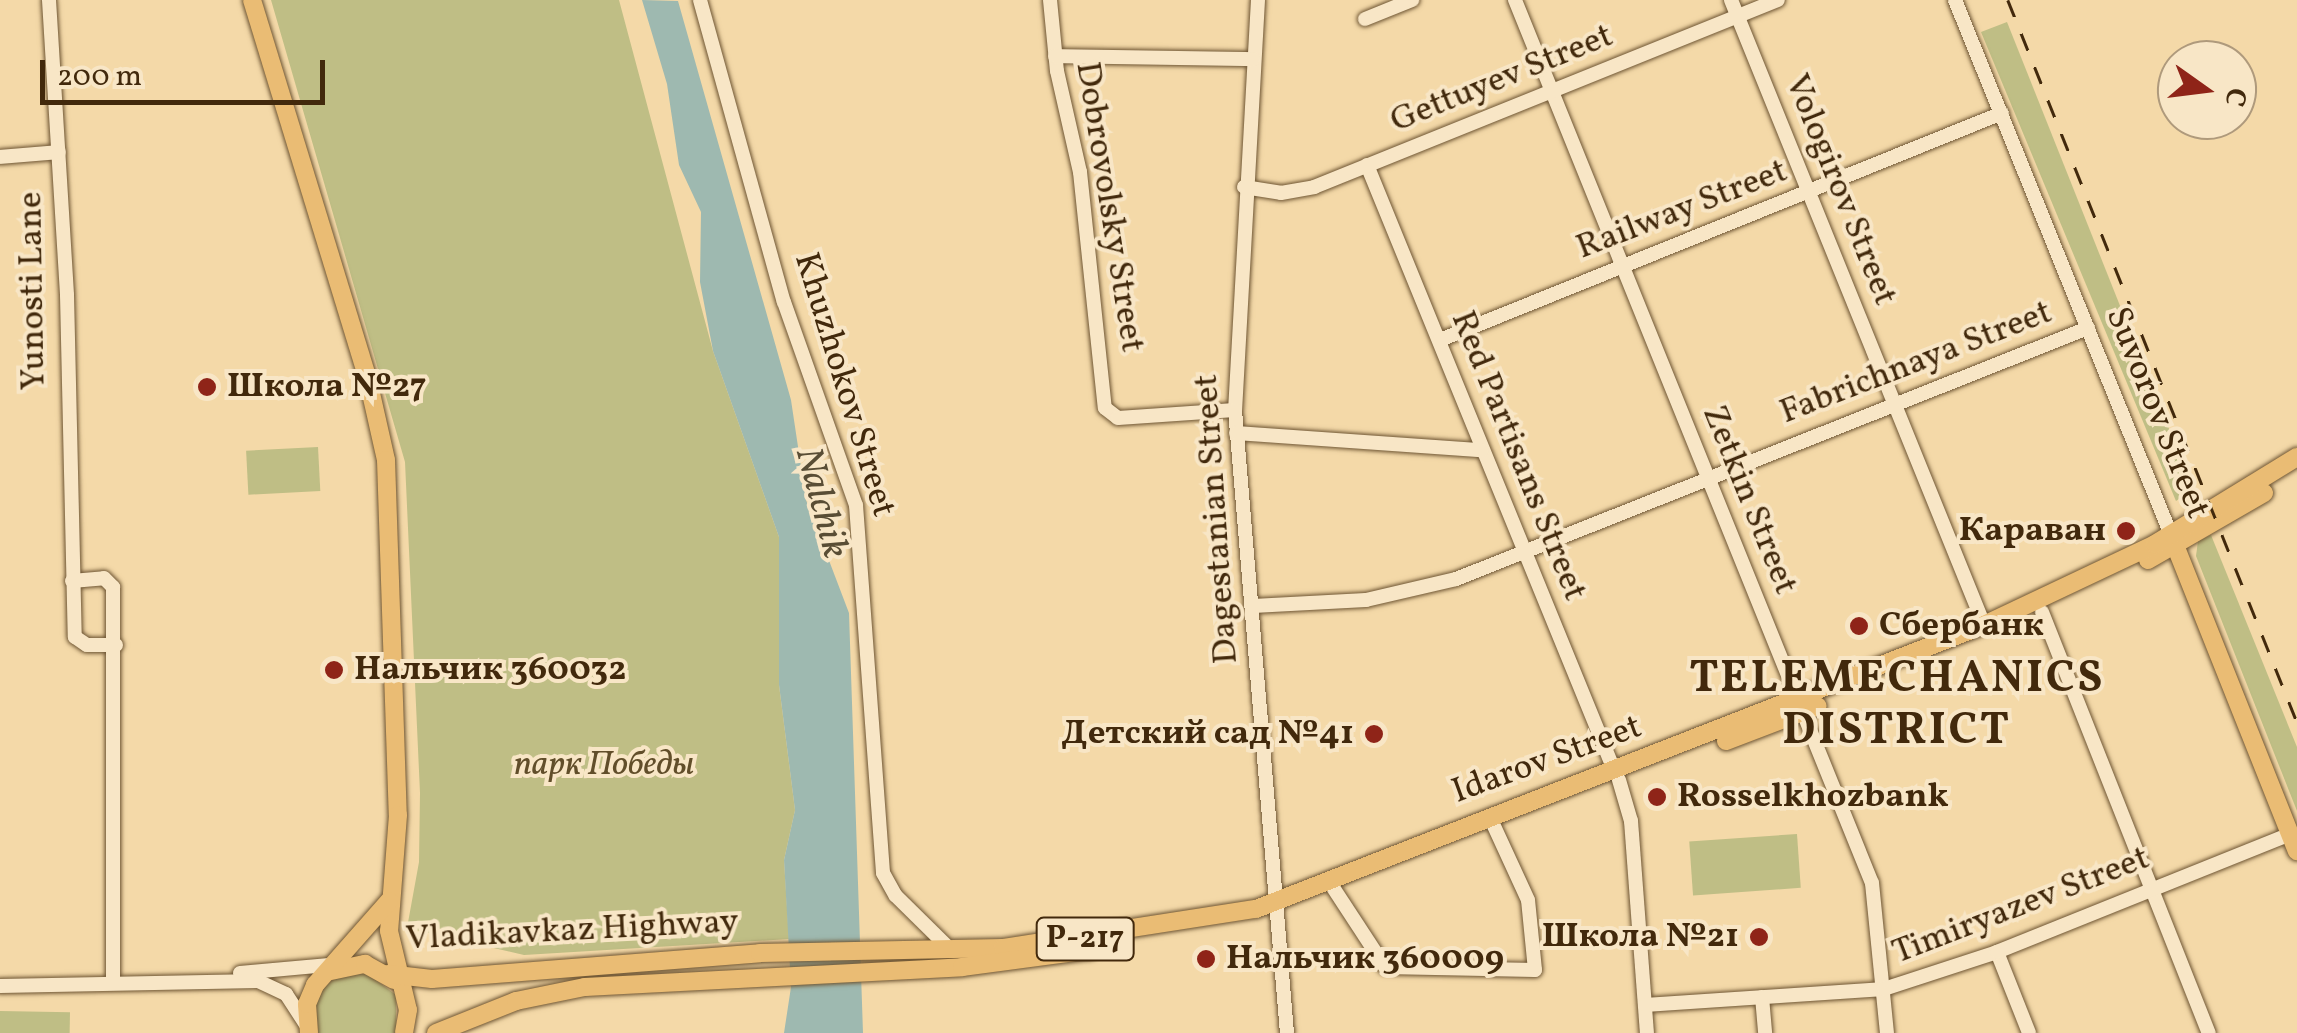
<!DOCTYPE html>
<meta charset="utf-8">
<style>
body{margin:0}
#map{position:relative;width:2297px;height:1033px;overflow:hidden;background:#f4d9a8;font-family:Vollkorn,serif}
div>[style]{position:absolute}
.green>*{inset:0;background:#bfbe85;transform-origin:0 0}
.water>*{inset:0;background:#9eb9b0}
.roads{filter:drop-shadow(0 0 2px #6e5533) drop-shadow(0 0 2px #6e5533)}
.minor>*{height:14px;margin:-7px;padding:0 7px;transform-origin:7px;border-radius:7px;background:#f8e6c6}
.major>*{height:18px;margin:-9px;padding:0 9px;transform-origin:9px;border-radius:9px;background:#eabc74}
.rail>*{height:2.5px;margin-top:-1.25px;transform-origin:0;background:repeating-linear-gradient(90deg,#42290c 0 18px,transparent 0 36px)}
.dots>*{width:28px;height:28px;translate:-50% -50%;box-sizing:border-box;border:5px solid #f8e6c6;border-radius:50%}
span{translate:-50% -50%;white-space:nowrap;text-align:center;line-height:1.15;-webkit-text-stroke:8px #f8e6c6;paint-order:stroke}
.shield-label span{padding:2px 8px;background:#f8e6c6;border:2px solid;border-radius:8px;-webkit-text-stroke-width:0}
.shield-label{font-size:32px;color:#42290c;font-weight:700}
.street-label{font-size:35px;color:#42290c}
.poi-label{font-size:35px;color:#42290c;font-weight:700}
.left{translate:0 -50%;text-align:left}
.right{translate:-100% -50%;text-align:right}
.park-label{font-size:35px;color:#614e2a;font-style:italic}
.water-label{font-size:38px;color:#594d35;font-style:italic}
.district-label{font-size:45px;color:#42290c;font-weight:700;letter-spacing:2.5px}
.north{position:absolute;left:2157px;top:40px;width:100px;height:100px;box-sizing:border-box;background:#f8e6c6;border:2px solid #af9a7c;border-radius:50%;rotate:104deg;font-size:28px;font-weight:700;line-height:40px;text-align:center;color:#42290c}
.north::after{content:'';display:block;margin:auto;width:35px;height:45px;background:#8f2418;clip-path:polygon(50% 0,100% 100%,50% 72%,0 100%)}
.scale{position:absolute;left:40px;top:60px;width:285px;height:45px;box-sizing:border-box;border:5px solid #42290c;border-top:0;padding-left:12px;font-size:30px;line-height:35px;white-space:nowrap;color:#42290c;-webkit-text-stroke:8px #f8e6c6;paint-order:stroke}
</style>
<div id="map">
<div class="green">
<div style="clip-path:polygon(271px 0,619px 0,713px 351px,779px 537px,779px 685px,795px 810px,784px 860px,789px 939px,524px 955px,407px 928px,419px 862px,420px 793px,405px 462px)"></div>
<div style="clip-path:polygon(2007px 22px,2193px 489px,2176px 501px,1981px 32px)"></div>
<div style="left:318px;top:447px;width:44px;height:72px;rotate:87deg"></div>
<div style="clip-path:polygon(2211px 535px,2297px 747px,2297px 811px,2196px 556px,2198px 541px)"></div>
<div style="left:1797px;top:834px;width:54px;height:108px;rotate:86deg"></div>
<div style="clip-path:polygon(365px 972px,396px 995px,396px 1033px,318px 1033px,316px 1003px,323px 989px,334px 978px)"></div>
<div style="left:0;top:1011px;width:70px;height:22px;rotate:1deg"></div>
</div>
<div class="water">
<div style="clip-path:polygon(642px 0,678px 1px,791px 400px,806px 500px,849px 613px,863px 1033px,784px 1033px,791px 987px,784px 860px,795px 810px,779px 685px,779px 537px,713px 351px,700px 282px,701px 212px,679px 165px,667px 84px)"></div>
</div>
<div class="roads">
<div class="minor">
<div style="left:49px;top:0;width:296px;rotate:86.5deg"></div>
<div style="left:67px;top:295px;width:342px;rotate:88.7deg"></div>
<div style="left:75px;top:637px;width:14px;rotate:34deg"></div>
<div style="left:87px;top:645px;width:29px"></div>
<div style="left:700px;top:0;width:313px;rotate:74.5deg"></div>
<div style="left:784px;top:302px;width:215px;rotate:70.5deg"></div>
<div style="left:856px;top:505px;width:369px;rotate:85.8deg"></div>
<div style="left:883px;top:873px;width:26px;rotate:61deg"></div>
<div style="left:896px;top:896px;width:76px;rotate:44.5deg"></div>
<div style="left:1050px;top:0;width:71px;rotate:84.4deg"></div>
<div style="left:1057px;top:71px;width:104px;rotate:77.2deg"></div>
<div style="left:1080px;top:172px;width:237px;rotate:84deg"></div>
<div style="left:1105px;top:408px;width:16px;rotate:38deg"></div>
<div style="left:1118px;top:418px;width:117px;rotate:-3.9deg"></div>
<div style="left:1258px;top:0;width:411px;rotate:93.2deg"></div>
<div style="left:1235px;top:410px;width:625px;rotate:85.23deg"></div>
<div style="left:1515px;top:0;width:952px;rotate:67.99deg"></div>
<div style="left:1872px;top:883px;width:151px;rotate:84.3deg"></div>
<div style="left:1731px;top:0;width:674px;rotate:67.96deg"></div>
<div style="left:1955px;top:0;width:577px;rotate:68.01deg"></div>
<div style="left:1365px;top:19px;width:51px;rotate:-22deg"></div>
<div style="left:1055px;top:56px;width:198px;rotate:0.9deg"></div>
<div style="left:0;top:157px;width:59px;rotate:-4.8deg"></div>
<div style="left:1367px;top:165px;width:653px;rotate:67.79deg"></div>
<div style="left:1244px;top:187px;width:37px;rotate:9deg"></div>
<div style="left:1281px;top:193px;width:34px;rotate:-10deg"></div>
<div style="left:1314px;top:187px;width:500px;rotate:-21.95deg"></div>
<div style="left:1440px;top:340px;width:606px;rotate:-21.99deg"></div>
<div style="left:1236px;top:433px;width:246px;rotate:4deg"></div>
<div style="left:72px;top:581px;width:32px;rotate:-5deg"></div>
<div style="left:104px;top:578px;width:13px;rotate:45deg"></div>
<div style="left:113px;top:587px;width:395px;rotate:90deg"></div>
<div style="left:1253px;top:606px;width:113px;rotate:-3deg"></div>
<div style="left:1366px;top:600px;width:92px;rotate:-13.1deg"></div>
<div style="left:1456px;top:579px;width:680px;rotate:-21.66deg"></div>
<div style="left:2042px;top:612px;width:453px;rotate:68.4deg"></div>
<div style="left:1619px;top:780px;width:43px;rotate:73.7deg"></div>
<div style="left:1631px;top:821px;width:213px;rotate:85.7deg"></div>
<div style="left:1334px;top:889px;width:93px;rotate:56.8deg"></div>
<div style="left:1385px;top:967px;width:150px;rotate:1.1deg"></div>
<div style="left:1535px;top:970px;width:70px;rotate:-95.7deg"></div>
<div style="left:1528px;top:900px;width:81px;rotate:-114.7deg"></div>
<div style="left:1997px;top:952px;width:87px;rotate:68.4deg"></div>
<div style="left:240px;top:973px;width:98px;rotate:-5.2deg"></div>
<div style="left:0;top:986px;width:258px;rotate:-1.1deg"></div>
<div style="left:258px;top:981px;width:31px;rotate:25deg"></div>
<div style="left:286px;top:994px;width:37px;rotate:57deg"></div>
<div style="left:1762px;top:997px;width:36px;rotate:85deg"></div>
<div style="left:1645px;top:1005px;width:240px;rotate:-3.8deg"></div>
<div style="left:1884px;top:989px;width:119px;rotate:-18.1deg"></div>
<div style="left:1997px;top:952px;width:316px;rotate:-21.9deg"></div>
</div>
<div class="major">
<div style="left:252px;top:0;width:397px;rotate:73deg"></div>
<div style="left:368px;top:380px;width:82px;rotate:77.3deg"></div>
<div style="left:386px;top:460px;width:355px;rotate:88.1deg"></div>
<div style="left:398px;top:815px;width:116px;rotate:94.4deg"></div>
<div style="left:389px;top:931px;width:81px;rotate:76.5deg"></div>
<div style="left:408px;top:1010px;width:23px;rotate:100deg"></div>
<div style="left:2173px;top:540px;width:335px;rotate:68.3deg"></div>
<div style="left:2148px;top:560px;width:134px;rotate:-30deg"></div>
<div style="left:1726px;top:741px;width:98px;rotate:-20.8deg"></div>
<div style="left:331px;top:971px;width:35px;rotate:-12deg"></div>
<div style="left:365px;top:964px;width:33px;rotate:29deg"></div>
<div style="left:388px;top:974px;width:44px;rotate:6.5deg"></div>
<div style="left:432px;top:979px;width:329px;rotate:-4.5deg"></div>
<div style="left:760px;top:953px;width:243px;rotate:-1.2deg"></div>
<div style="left:1003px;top:948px;width:256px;rotate:-8.8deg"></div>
<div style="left:1256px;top:909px;width:781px;rotate:-21.31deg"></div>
<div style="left:1984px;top:625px;width:189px;rotate:-25.3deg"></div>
<div style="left:2155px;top:544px;width:167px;rotate:-31.5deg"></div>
<div style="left:309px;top:1033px;width:29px;rotate:-94deg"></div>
<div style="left:307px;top:1004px;width:21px;rotate:-67deg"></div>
<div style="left:315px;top:985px;width:112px;rotate:-48.6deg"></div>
<div style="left:436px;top:1033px;width:86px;rotate:-21.8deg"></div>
<div style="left:516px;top:1001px;width:70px;rotate:-11.5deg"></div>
<div style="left:585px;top:987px;width:378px;rotate:-3deg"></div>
<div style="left:962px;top:967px;width:130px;rotate:-7.5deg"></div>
</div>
</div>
<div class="rail">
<div style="left:2008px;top:0;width:778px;rotate:68.18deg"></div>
</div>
<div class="dots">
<div style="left:207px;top:387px;background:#8f2418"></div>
<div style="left:2126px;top:531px;background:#8f2418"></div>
<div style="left:1859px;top:626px;background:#8f2418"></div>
<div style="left:334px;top:670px;background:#8f2418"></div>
<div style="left:1374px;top:734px;background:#8f2418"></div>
<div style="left:1657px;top:797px;background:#8f2418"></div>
<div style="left:1759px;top:937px;background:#8f2418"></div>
<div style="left:1206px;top:959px;background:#8f2418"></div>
</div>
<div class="shield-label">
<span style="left:1085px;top:939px">Р-217</span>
</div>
<div class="street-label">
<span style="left:1502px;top:79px;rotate:-22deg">Gettuyev Street</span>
<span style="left:1840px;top:190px;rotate:68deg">Vologirov Street</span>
<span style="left:1109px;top:207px;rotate:81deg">Dobrovolsky Street</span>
<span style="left:1682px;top:210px;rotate:-21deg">Railway Street</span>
<span style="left:33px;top:291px;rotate:-91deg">Yunosti Lane</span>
<span style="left:1916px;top:363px;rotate:-21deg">Fabrichnaya Street</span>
<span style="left:844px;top:385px;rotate:73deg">Khuzhokov Street</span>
<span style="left:2157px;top:413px;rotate:68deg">Suvorov Street</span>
<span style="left:1518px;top:456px;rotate:68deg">Red Partisans Street</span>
<span style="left:1749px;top:500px;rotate:68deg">Zetkin Street</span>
<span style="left:1217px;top:519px;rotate:-94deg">Dagestanian Street</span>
<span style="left:1547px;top:760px;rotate:-20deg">Idarov Street</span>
<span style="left:2021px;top:906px;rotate:-21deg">Timiryazev Street</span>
<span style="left:572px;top:931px;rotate:-3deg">Vladikavkaz Highway</span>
</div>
<div class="poi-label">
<span class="left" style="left:227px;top:387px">Школа №27</span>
<span class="right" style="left:2106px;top:531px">Караван</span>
<span class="left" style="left:1879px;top:626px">Сбербанк</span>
<span class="left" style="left:354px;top:670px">Нальчик 360032</span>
<span class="right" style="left:1354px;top:734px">Детский сад №41</span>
<span class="left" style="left:1677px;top:797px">Rosselkhozbank</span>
<span class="right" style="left:1739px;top:937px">Школа №21</span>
<span class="left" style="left:1226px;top:959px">Нальчик 360009</span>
</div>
<div class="park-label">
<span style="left:604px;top:765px">парк Победы</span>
</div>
<div class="water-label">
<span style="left:820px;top:503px;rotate:75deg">Nalchik</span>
</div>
<div class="district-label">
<span style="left:1897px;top:706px">TELEMECHANICS<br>DISTRICT</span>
</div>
<div class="north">С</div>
<div class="scale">200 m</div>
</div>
